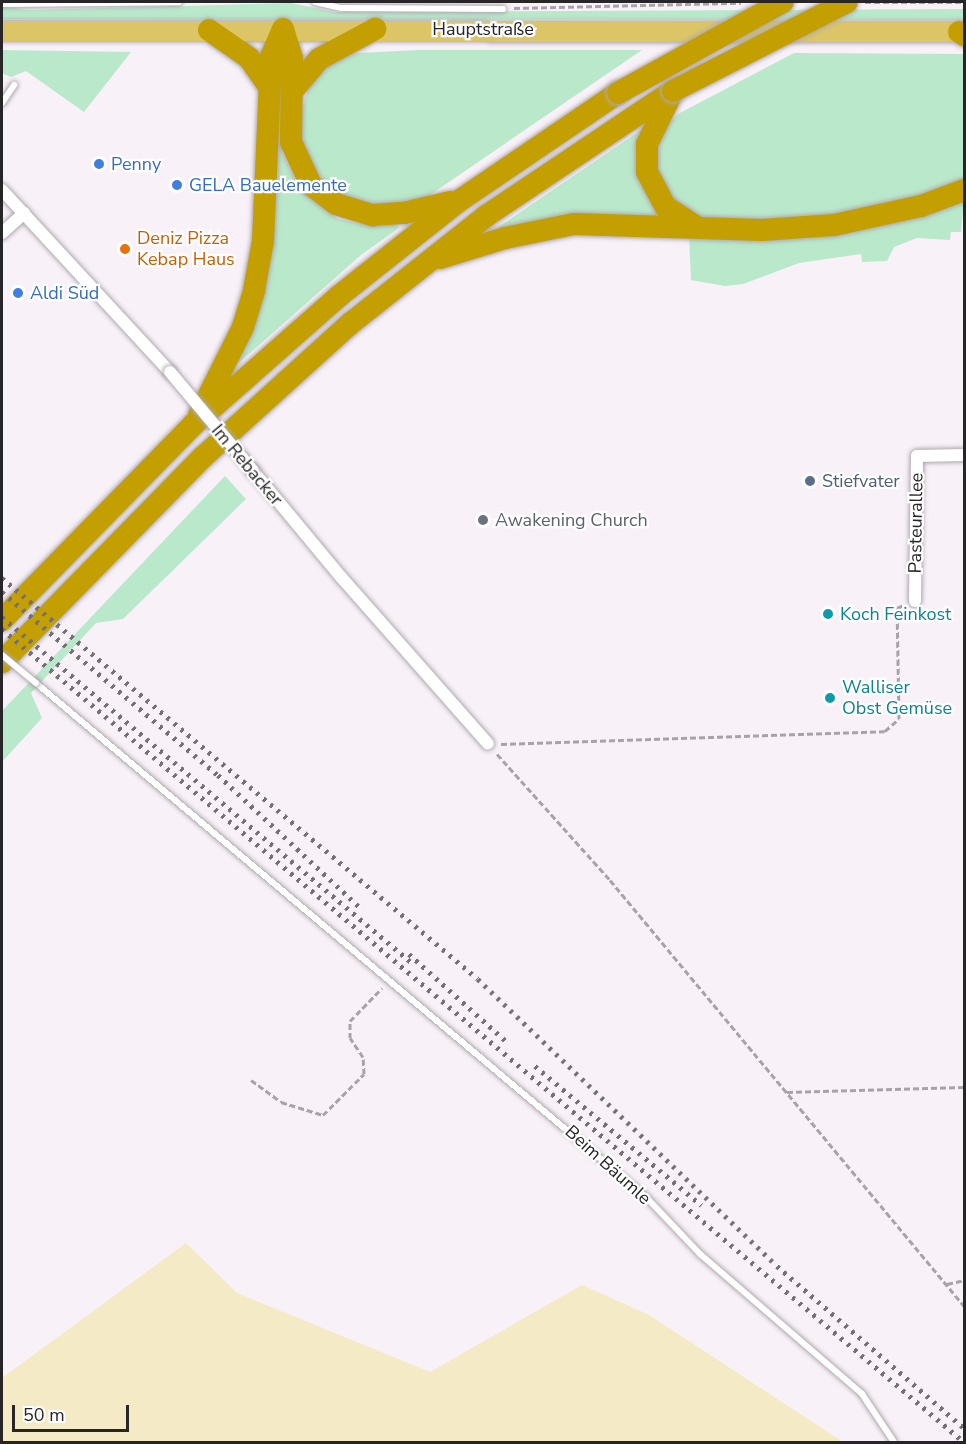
<!DOCTYPE html>
<meta charset="utf-8">
<style>
body{margin:0}
#map{position:relative;width:966px;height:1444px;overflow:hidden;background:#f8f1f8;font-family:"Nunito Sans",sans-serif}
div>[style]{position:absolute}
.green>*{inset:0;background:#b9e9ca}
.sand>*{inset:0;background:#f4eac5}
.path>*{height:3px;margin-top:-1.5px;transform-origin:0;background:repeating-linear-gradient(90deg,#a9a3a9 0 6px,transparent 0 9px)}
.roads{filter:drop-shadow(0 0 2px #afa9af) drop-shadow(0 0 2px #afa9af)}
.service>*{height:6px;margin:-3px;padding:0 3px;transform-origin:3px;border-radius:3px;background:#fff}
.minor>*{height:12px;margin:-6px;padding:0 6px;transform-origin:6px;border-radius:6px;background:#fff}
.primary>*{height:20px;margin:-10px;padding:0 10px;transform-origin:10px;border-radius:10px;background:#dbc567}
.motorway>*{height:22px;margin:-11px;padding:0 11px;transform-origin:11px;border-radius:11px;background:#c39f02}
.rail>*{height:4.5px;margin-top:-2.25px;transform-origin:0;background:repeating-linear-gradient(90deg,#747074 0 3px,transparent 0 9px)}
.bridges{filter:drop-shadow(0 0 2px #afa9af) drop-shadow(0 0 2px #afa9af)}
.service-bridge>*{height:6px;margin:-3px;padding:0 3px;transform-origin:3px;border-radius:3px;background:#fff}
.minor-bridge>*{height:12px;margin:-6px;padding:0 6px;transform-origin:6px;border-radius:6px;background:#fff}
.motorway-bridge>*{height:22px;margin:-11px;padding:0 11px;transform-origin:11px;border-radius:11px;background:#c39f02}
.dots>*{width:16px;height:16px;translate:-50% -50%;box-sizing:border-box;border:3px solid #fff;border-radius:50%}
span{translate:-50% -50%;white-space:nowrap;text-align:center;line-height:1.15;-webkit-text-stroke:4.5px #fff;paint-order:stroke}
.street-label{font-size:18px;color:#282528}
.shop-label{font-size:18px;color:#366cbe}
.left{translate:0 -50%;text-align:left}
.food-label{font-size:18px;color:#c56008}
.service-label{font-size:18px;color:#4e5e75}
.worship-label{font-size:18px;color:#5b616d}
.culture-label{font-size:18px;color:#0d838f}
.frame{position:absolute;inset:0;border:3px solid #282528;pointer-events:none}
.scale{position:absolute;left:12px;top:1405px;width:117px;height:27px;box-sizing:border-box;border:3px solid #282528;border-top:0;padding-left:8px;font-size:18px;line-height:21px;white-space:nowrap;color:#282528;-webkit-text-stroke:4px #fff;paint-order:stroke}
</style>
<div id="map">
<div class="green">
<div style="clip-path:polygon(291px 3px,335px 12px,964px 9px,964px 20px,2px 19px,2px 6px,28px 10px)"></div>
<div style="clip-path:polygon(2px 50px,131px 52px,84px 112px,26px 71px,11px 77px,2px 73px)"></div>
<div style="clip-path:polygon(419px 50px,642px 50px,424px 199px,400px 207px,350px 203px,318px 179px,300px 145px,301px 113px,309px 86px,337px 58px,357px 53px)"></div>
<div style="clip-path:polygon(280px 53px,282px 152px,299px 188px,338px 219px,361px 224px,395px 222px,399px 228px,361px 255px,233px 368px)"></div>
<div style="clip-path:polygon(794px 53px,964px 54px,964px 182px,902px 204px,780px 223px,696px 218px,663px 193px,654px 150px,666px 125px,678px 114px)"></div>
<div style="clip-path:polygon(644px 128px,662px 219px,500px 234px,497px 228px)"></div>
<div style="clip-path:polygon(964px 201px,961px 232px,951px 232px,950px 240px,917px 238px,894px 247px,887px 261px,862px 262px,861px 254px,799px 263px,743px 284px,725px 286px,691px 280px,689px 236px,805px 239px,911px 220px)"></div>
<div style="clip-path:polygon(225px 476px,246px 499px,123px 619px,96px 623px,31px 693px,42px 718px,2px 762px,2px 711px)"></div>
</div>
<div class="sand">
<div style="clip-path:polygon(186px 1243px,237px 1293px,430px 1372px,582px 1285px,649px 1315px,843px 1442px,2px 1442px,2px 1378px)"></div>
</div>
<div class="path">
<div style="left:865px;top:2px;width:99px"></div>
<div style="left:514px;top:8px;width:227px;rotate:-1.3deg"></div>
<div style="left:501px;top:744px;width:384px;rotate:-1.9deg"></div>
<div style="left:885px;top:731px;width:18px;rotate:-41deg"></div>
<div style="left:899px;top:719px;width:111px;rotate:-91deg"></div>
<div style="left:897px;top:608px;width:8px;rotate:-23deg"></div>
<div style="left:497px;top:754px;width:169px;rotate:48.1deg"></div>
<div style="left:610px;top:880px;width:554px;rotate:50.27deg"></div>
<div style="left:251px;top:1080px;width:37px;rotate:36deg"></div>
<div style="left:281px;top:1102px;width:44px;rotate:17.2deg"></div>
<div style="left:323px;top:1115px;width:58px;rotate:-45deg"></div>
<div style="left:364px;top:1074px;width:17px;rotate:-93deg"></div>
<div style="left:363px;top:1057px;width:23px;rotate:-124deg"></div>
<div style="left:350px;top:1038px;width:17px;rotate:-90deg"></div>
<div style="left:350px;top:1021px;width:46px;rotate:-45.9deg"></div>
<div style="left:787px;top:1092px;width:177px;rotate:-1.6deg"></div>
<div style="left:947px;top:1284px;width:17px;rotate:-13deg"></div>
</div>
<div class="roads">
<div class="service">
<div style="left:315px;top:2px;width:28px;rotate:13deg"></div>
<div style="left:342px;top:8px;width:161px;rotate:0.4deg"></div>
<div style="left:2px;top:4px;width:177px;rotate:-0.6deg"></div>
<div style="left:2px;top:103px;width:22px;rotate:-56deg"></div>
<div style="left:36px;top:683px;width:798px;rotate:40.12deg"></div>
<div style="left:646px;top:1197px;width:79px;rotate:46.5deg"></div>
<div style="left:700px;top:1254px;width:214px;rotate:40.8deg"></div>
<div style="left:862px;top:1394px;width:58px;rotate:56.3deg"></div>
</div>
<div class="minor">
<div style="left:2px;top:190px;width:248px;rotate:47.3deg"></div>
<div style="left:2px;top:233px;width:30px;rotate:-42deg"></div>
<div style="left:253px;top:471px;width:138px;rotate:50.3deg"></div>
<div style="left:341px;top:577px;width:222px;rotate:48.6deg"></div>
<div style="left:915px;top:601px;width:145px;rotate:-89.2deg"></div>
<div style="left:917px;top:456px;width:47px;rotate:-1.2deg"></div>
</div>
<div class="primary">
<div style="left:2px;top:31px;width:962px;rotate:0.06deg"></div>
</div>
<div class="motorway">
<div style="left:209px;top:30px;width:49px;rotate:35deg"></div>
<div style="left:249px;top:58px;width:35px;rotate:55deg"></div>
<div style="left:959px;top:32px;width:6px;rotate:31deg"></div>
<div style="left:294px;top:89px;width:39px;rotate:-50deg"></div>
<div style="left:319px;top:59px;width:64px;rotate:-28.2deg"></div>
<div style="left:672px;top:93px;width:57px;rotate:116.1deg"></div>
<div style="left:647px;top:144px;width:28px;rotate:90deg"></div>
<div style="left:647px;top:172px;width:40px;rotate:62deg"></div>
<div style="left:666px;top:207px;width:33px;rotate:33deg"></div>
<div style="left:440px;top:258px;width:68px;rotate:-17.1deg"></div>
<div style="left:505px;top:238px;width:70px;rotate:-11.5deg"></div>
<div style="left:574px;top:224px;width:188px;rotate:1.8deg"></div>
<div style="left:762px;top:230px;width:72px;rotate:-4deg"></div>
<div style="left:834px;top:225px;width:89px;rotate:-12.3deg"></div>
<div style="left:921px;top:206px;width:46px;rotate:-20.4deg"></div>
<div style="left:199px;top:415px;width:98px;rotate:-63.4deg"></div>
<div style="left:243px;top:327px;width:39px;rotate:-73deg"></div>
<div style="left:254px;top:290px;width:50px;rotate:-79.6deg"></div>
<div style="left:263px;top:241px;width:184px;rotate:-87.5deg"></div>
<div style="left:271px;top:57px;width:30px;rotate:-67deg"></div>
<div style="left:283px;top:29px;width:30px;rotate:73deg"></div>
<div style="left:292px;top:58px;width:84px;rotate:90.7deg"></div>
<div style="left:291px;top:142px;width:47px;rotate:65.1deg"></div>
<div style="left:311px;top:185px;width:31px;rotate:37deg"></div>
<div style="left:336px;top:204px;width:39px;rotate:17deg"></div>
<div style="left:373px;top:215px;width:31px;rotate:-4deg"></div>
<div style="left:404px;top:213px;width:48px;rotate:-13.2deg"></div>
<div style="left:2px;top:620px;width:274px;rotate:-45.6deg"></div>
<div style="left:194px;top:424px;width:193px;rotate:-41.4deg"></div>
<div style="left:339px;top:296px;width:153px;rotate:-38.4deg"></div>
<div style="left:459px;top:201px;width:192px;rotate:-34.2deg"></div>
<div style="left:2px;top:662px;width:287px;rotate:-45.6deg"></div>
<div style="left:203px;top:457px;width:200px;rotate:-42.2deg"></div>
<div style="left:351px;top:323px;width:172px;rotate:-38.4deg"></div>
<div style="left:486px;top:216px;width:225px;rotate:-33.8deg"></div>
</div>
</div>
<div class="rail">
<div style="left:2px;top:578px;width:622px;rotate:40.11deg"></div>
<div style="left:478px;top:979px;width:414px;rotate:43.8deg"></div>
<div style="left:777px;top:1266px;width:247px;rotate:40.9deg"></div>
<div style="left:2px;top:592px;width:283px;rotate:40.3deg"></div>
<div style="left:218px;top:775px;width:198px;rotate:43deg"></div>
<div style="left:2px;top:617px;width:535px;rotate:40.15deg"></div>
<div style="left:2px;top:629px;width:1260px;rotate:40.2deg"></div>
<div style="left:409px;top:954px;width:132px;rotate:41.9deg"></div>
<div style="left:535px;top:1066px;width:217px;rotate:39.9deg"></div>
</div>
<div class="bridges">
<div class="service-bridge">
<div style="left:2px;top:655px;width:44px;rotate:39.5deg"></div>
</div>
<div class="minor-bridge">
<div style="left:170px;top:372px;width:129px;rotate:50deg"></div>
</div>
<div class="motorway-bridge">
<div style="left:673px;top:91px;width:195px;rotate:-27.1deg"></div>
<div style="left:618px;top:93px;width:188px;rotate:-28.9deg"></div>
</div>
</div>
<div class="dots">
<div style="left:99px;top:164px;background:#3f7fe0"></div>
<div style="left:177px;top:185px;background:#3f7fe0"></div>
<div style="left:125px;top:249px;background:#e8710a"></div>
<div style="left:18px;top:293px;background:#3f7fe0"></div>
<div style="left:810px;top:481px;background:#5c6f8a"></div>
<div style="left:483px;top:520px;background:#6b7280"></div>
<div style="left:828px;top:614px;background:#0f9aa8"></div>
<div style="left:830px;top:698px;background:#0f9aa8"></div>
</div>
<div class="street-label">
<span style="left:483px;top:29px">Hauptstraße</span>
<span style="left:247px;top:465px;rotate:50deg">Im Rebacker</span>
<span style="left:916px;top:523px;rotate:-89deg">Pasteurallee</span>
<span style="left:608px;top:1165px;rotate:42deg">Beim Bäumle</span>
</div>
<div class="shop-label">
<span class="left" style="left:111px;top:164px">Penny</span>
<span class="left" style="left:189px;top:185px">GELA Bauelemente</span>
<span class="left" style="left:30px;top:293px">Aldi Süd</span>
</div>
<div class="food-label">
<span class="left" style="left:137px;top:249px">Deniz Pizza<br>Kebap Haus</span>
</div>
<div class="service-label">
<span class="left" style="left:822px;top:481px">Stiefvater</span>
</div>
<div class="worship-label">
<span class="left" style="left:495px;top:520px">Awakening Church</span>
</div>
<div class="culture-label">
<span class="left" style="left:840px;top:614px">Koch Feinkost</span>
<span class="left" style="left:842px;top:698px">Walliser<br>Obst Gemüse</span>
</div>
<div class="frame"></div>
<div class="scale">50 m</div>
</div>
